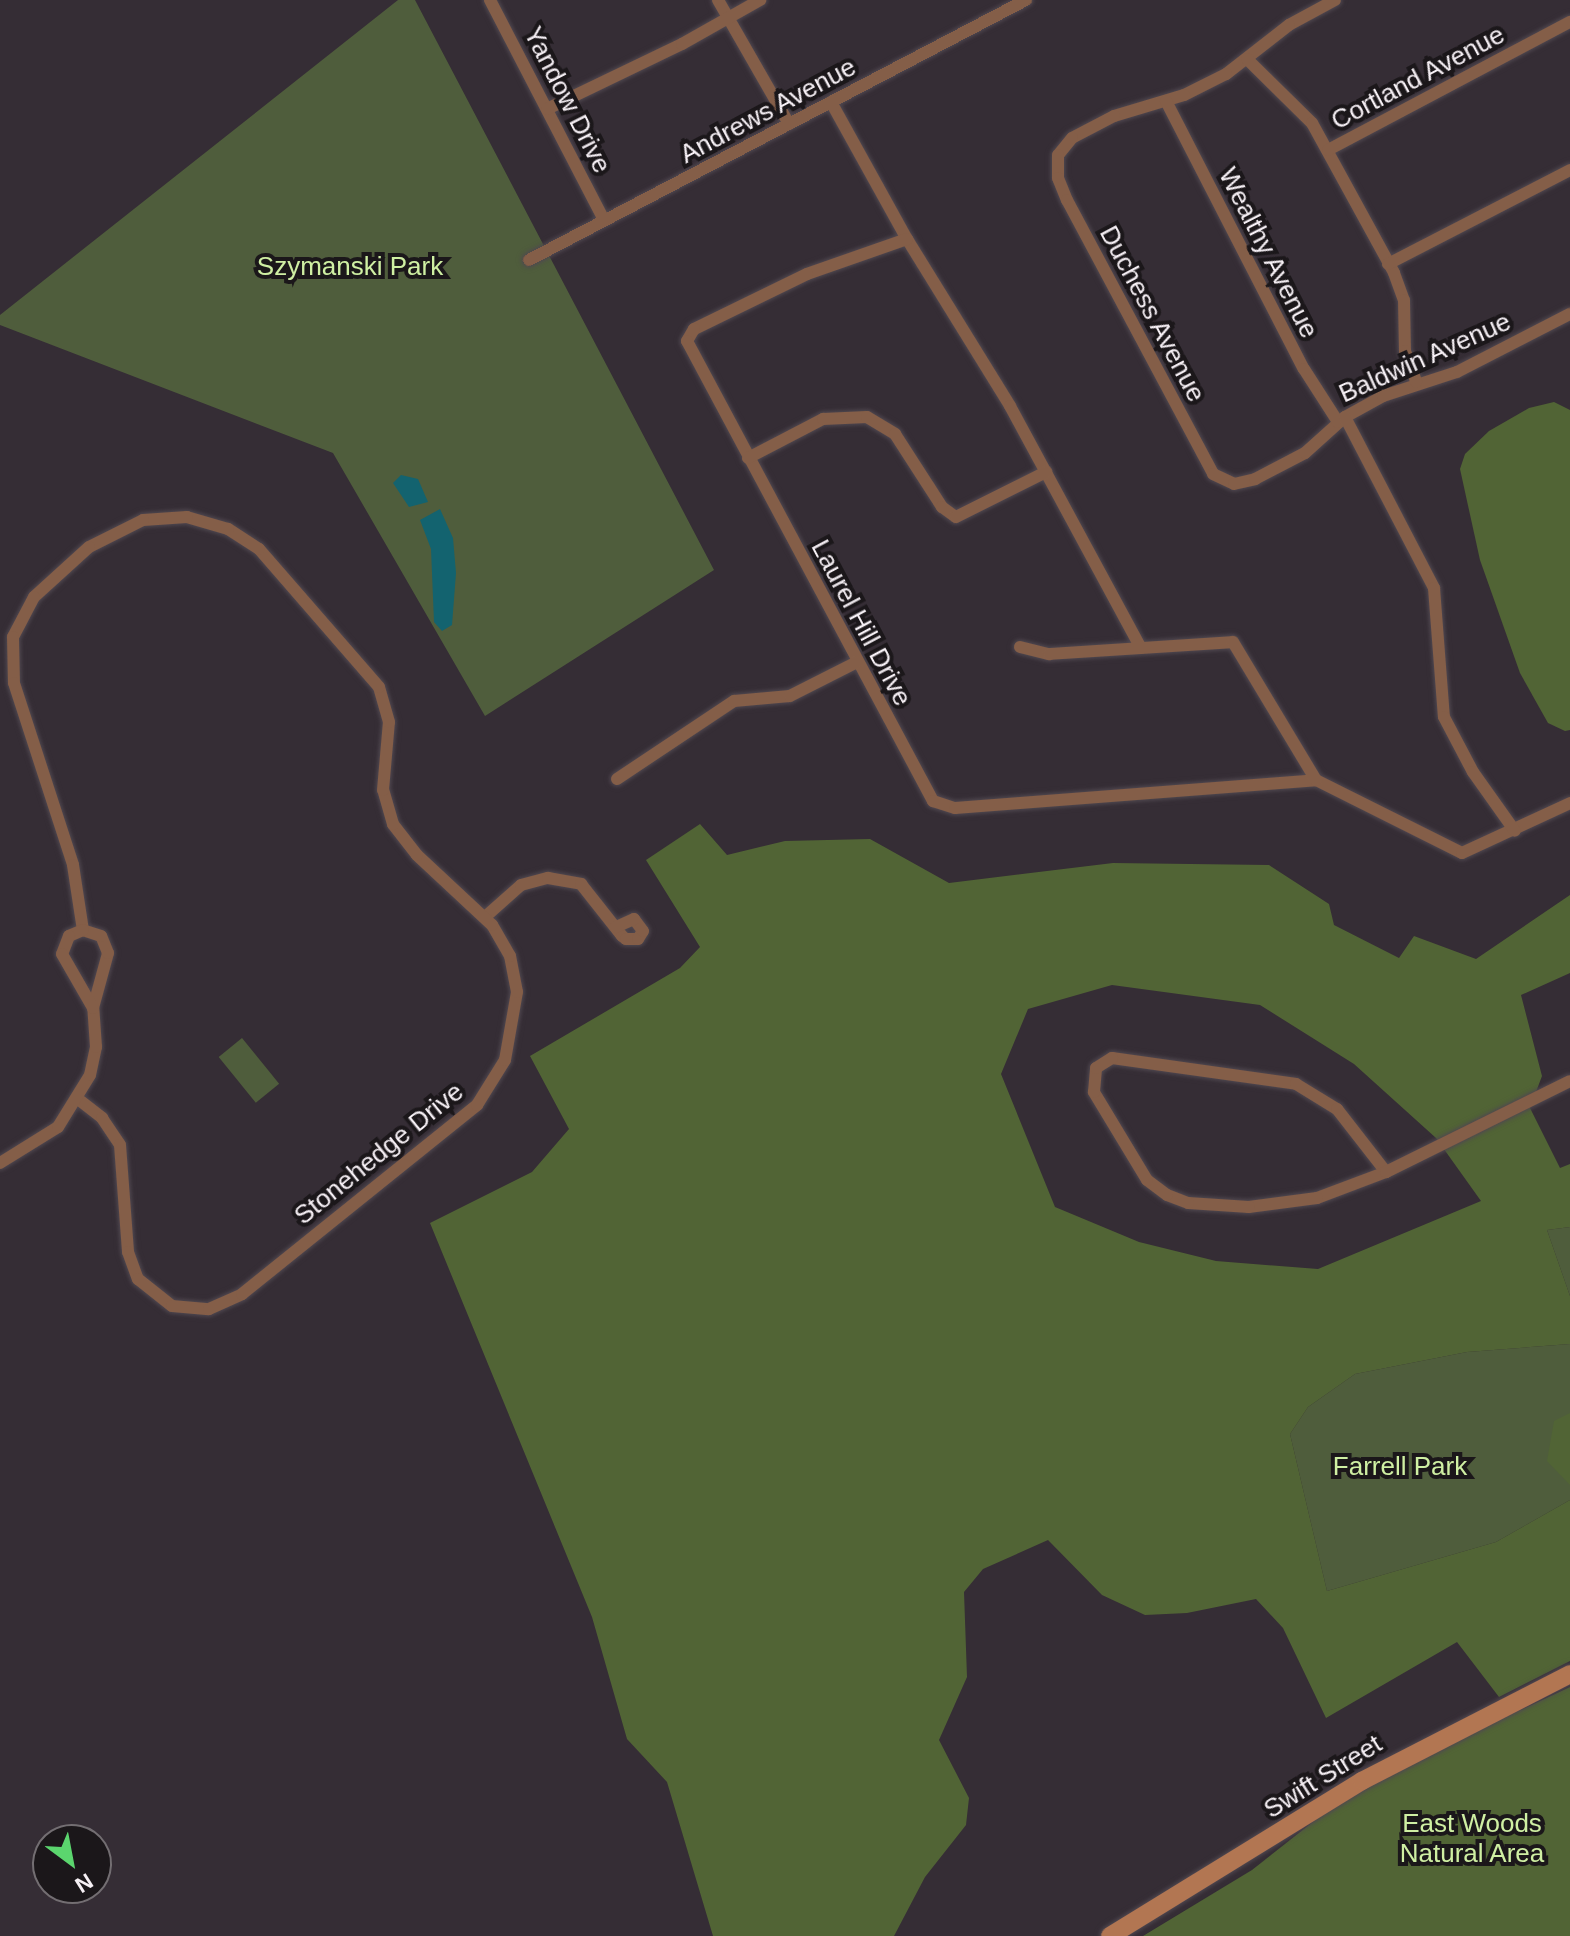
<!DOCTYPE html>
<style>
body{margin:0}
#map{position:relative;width:1570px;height:1936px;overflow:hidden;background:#352d35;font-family:Arial,sans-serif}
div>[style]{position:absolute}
.green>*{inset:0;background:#4f5d3c;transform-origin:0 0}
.forest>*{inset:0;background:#516435}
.water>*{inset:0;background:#13636f}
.roads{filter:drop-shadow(0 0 2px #504850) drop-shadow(0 0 2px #504850)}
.street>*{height:12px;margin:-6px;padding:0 6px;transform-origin:6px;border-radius:6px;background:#845e48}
.secondary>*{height:18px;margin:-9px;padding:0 9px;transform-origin:9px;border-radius:9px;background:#b27652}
span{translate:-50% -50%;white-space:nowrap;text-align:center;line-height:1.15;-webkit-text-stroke:8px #1b171a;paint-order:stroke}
.street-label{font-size:26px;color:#f6f0f5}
.park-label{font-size:26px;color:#cfefa3}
.north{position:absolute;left:32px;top:1824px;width:80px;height:80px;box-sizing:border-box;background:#1b171a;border:2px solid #736e72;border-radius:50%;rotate:148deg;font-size:22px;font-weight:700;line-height:32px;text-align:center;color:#f6f0f5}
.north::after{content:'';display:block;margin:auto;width:28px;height:36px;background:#5bd56e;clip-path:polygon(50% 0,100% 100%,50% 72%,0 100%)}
</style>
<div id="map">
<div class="green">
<div style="clip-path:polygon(398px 0,415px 0,714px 570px,485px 716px,333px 453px,0 325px,0 315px)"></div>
<div style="left:242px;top:1038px;width:59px;height:30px;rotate:51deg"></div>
<div style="clip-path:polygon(1570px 1227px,1570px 1296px,1547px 1230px)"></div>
<div style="clip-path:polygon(1570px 1344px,1570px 1500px,1496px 1542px,1327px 1591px,1290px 1434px,1308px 1407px,1355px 1374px,1467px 1352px)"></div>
</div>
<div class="forest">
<div style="clip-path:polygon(1554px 402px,1570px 410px,1570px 730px,1565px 731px,1548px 723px,1520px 673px,1480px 560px,1460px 469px,1465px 454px,1489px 431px,1529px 408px)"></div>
<div style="clip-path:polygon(evenodd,700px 824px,727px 855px,785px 841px,870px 839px,949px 883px,1113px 863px,1269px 865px,1329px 904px,1334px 925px,1399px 958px,1414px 936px,1476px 959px,1570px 895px,1570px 973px,1521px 995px,1542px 1076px,1530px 1108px,1560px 1168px,1570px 1164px,1570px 1227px,1547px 1230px,1570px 1296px,1570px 1344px,1467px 1352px,1355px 1374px,1308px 1407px,1290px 1434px,1327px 1591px,1496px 1542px,1570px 1500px,1570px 1661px,1499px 1697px,1457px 1642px,1326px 1718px,1283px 1628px,1256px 1599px,1187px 1613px,1145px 1615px,1102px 1595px,1048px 1540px,983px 1569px,964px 1592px,967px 1677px,939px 1740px,969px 1798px,966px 1825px,925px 1877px,894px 1936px,713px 1936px,667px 1782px,627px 1739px,592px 1617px,430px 1223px,532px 1172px,569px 1129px,530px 1056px,680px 968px,700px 947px,646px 860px,700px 824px,1112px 985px,1260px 1005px,1354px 1064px,1436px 1138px,1481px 1201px,1318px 1269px,1216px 1261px,1139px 1242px,1055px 1207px,1001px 1074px,1028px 1009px,1112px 985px)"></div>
<div style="clip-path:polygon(1570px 1413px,1570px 1485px,1547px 1461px,1554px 1421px)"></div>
<div style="clip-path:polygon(1570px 1687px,1570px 1936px,1143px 1936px,1252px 1870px,1328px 1810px,1424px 1755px)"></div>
</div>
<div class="water">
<div style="clip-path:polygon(401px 475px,418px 479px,428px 502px,409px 507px,393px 483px)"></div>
<div style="clip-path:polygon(440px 509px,453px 538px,456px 573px,452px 625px,442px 631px,434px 622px,431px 549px,420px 520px)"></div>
</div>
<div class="roads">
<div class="street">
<div style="left:490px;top:0;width:248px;rotate:62.6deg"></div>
<div style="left:718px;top:0;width:143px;rotate:60.2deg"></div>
<div style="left:1335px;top:0;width:52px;rotate:151.5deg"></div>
<div style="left:1289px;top:25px;width:80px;rotate:142.1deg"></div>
<div style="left:1226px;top:74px;width:47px;rotate:153.4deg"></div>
<div style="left:1184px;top:95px;width:73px;rotate:163.3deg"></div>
<div style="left:1114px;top:116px;width:47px;rotate:152.4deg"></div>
<div style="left:1072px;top:138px;width:22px;rotate:129deg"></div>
<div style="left:1058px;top:155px;width:23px;rotate:90deg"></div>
<div style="left:1058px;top:178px;width:24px;rotate:68deg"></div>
<div style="left:1067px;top:200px;width:310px;rotate:61.9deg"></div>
<div style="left:1213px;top:474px;width:23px;rotate:25deg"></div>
<div style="left:1234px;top:484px;width:22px;rotate:-13deg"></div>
<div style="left:1255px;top:479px;width:56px;rotate:-27.5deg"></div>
<div style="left:1305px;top:453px;width:54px;rotate:-42deg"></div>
<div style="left:1345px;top:417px;width:43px;rotate:-28.9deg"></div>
<div style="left:1383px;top:396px;width:78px;rotate:-18deg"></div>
<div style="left:1457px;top:372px;width:127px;rotate:-27.2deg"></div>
<div style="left:1247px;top:59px;width:91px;rotate:44.6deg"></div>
<div style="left:1312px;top:123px;width:171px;rotate:61.3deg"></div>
<div style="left:1394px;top:273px;width:29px;rotate:70deg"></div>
<div style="left:1404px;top:300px;width:51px;rotate:88.9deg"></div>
<div style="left:1405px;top:351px;width:33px;rotate:70deg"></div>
<div style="left:1166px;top:101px;width:301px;rotate:62.8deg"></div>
<div style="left:1304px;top:369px;width:63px;rotate:57.3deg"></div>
<div style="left:831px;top:102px;width:157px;rotate:61deg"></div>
<div style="left:907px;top:239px;width:196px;rotate:58.3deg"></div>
<div style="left:1010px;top:406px;width:275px;rotate:61.6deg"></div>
<div style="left:547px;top:109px;width:150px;rotate:-25.7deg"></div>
<div style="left:682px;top:44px;width:90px;rotate:-29.4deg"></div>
<div style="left:1328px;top:150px;width:274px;rotate:-27.9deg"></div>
<div style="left:907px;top:239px;width:106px;rotate:160.7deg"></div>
<div style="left:807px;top:274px;width:126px;rotate:154deg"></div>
<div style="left:694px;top:329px;width:14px;rotate:120deg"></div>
<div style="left:687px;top:341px;width:522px;rotate:61.86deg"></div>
<div style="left:933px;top:801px;width:23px;rotate:18deg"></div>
<div style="left:955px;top:808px;width:362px;rotate:-4.4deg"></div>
<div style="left:1316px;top:780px;width:163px;rotate:26.6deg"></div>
<div style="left:1462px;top:853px;width:119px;rotate:-24.8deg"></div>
<div style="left:529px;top:260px;width:561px;rotate:-27.62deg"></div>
<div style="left:1388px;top:264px;width:205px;rotate:-27.3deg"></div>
<div style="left:1345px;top:417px;width:193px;rotate:62.5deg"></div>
<div style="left:1434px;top:588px;width:129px;rotate:85.6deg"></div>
<div style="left:1444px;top:717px;width:62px;rotate:62.2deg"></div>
<div style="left:1473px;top:772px;width:72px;rotate:54.6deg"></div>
<div style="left:748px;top:458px;width:85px;rotate:-27.5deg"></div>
<div style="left:823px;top:419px;width:44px;rotate:-2.6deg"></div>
<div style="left:867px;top:417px;width:33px;rotate:31deg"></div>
<div style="left:895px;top:434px;width:87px;rotate:57.2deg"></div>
<div style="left:942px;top:507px;width:17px;rotate:36deg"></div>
<div style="left:956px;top:517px;width:101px;rotate:-26.6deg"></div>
<div style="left:1020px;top:647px;width:30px;rotate:14deg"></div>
<div style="left:1049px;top:654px;width:184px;rotate:-3.7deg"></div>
<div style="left:1233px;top:642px;width:161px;rotate:59deg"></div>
<div style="left:617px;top:779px;width:141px;rotate:-33.7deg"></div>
<div style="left:734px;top:701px;width:56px;rotate:-5.1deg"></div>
<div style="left:790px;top:696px;width:75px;rotate:-26.9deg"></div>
<div style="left:485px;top:917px;width:48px;rotate:-41.6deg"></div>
<div style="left:521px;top:885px;width:28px;rotate:-15deg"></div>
<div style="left:548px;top:878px;width:34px;rotate:10deg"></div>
<div style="left:581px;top:884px;width:66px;rotate:51.7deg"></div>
<div style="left:622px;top:936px;width:5px;rotate:37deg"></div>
<div style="left:626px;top:939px;width:12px"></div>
<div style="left:638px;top:939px;width:9px;rotate:-58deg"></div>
<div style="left:643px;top:931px;width:15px;rotate:-127deg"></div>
<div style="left:634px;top:919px;width:20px;rotate:156deg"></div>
<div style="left:1112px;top:1058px;width:186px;rotate:8deg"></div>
<div style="left:1296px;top:1084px;width:48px;rotate:31.4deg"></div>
<div style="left:1337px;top:1109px;width:80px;rotate:52.1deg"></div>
<div style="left:1386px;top:1172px;width:74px;rotate:159.4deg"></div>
<div style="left:1317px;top:1198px;width:69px;rotate:172.5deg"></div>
<div style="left:1249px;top:1207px;width:61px;rotate:-176.2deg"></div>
<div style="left:1188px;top:1203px;width:22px;rotate:-159deg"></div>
<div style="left:1167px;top:1195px;width:25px;rotate:-143deg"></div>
<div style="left:1147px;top:1180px;width:103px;rotate:-121.1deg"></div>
<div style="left:1094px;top:1092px;width:24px;rotate:-85deg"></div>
<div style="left:1096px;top:1068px;width:19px;rotate:-32deg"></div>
<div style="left:78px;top:1099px;width:31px;rotate:38deg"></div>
<div style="left:102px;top:1118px;width:32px;rotate:56deg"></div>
<div style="left:120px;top:1145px;width:107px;rotate:85.7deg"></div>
<div style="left:128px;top:1252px;width:29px;rotate:70deg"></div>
<div style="left:138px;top:1279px;width:43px;rotate:38.5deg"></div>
<div style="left:172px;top:1306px;width:37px;rotate:5deg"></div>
<div style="left:209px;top:1309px;width:36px;rotate:-24deg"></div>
<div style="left:242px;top:1294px;width:302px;rotate:-38.8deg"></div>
<div style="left:477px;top:1105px;width:53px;rotate:-58.1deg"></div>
<div style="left:505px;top:1060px;width:69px;rotate:-80deg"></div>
<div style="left:517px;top:992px;width:37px;rotate:-101deg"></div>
<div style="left:510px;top:956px;width:36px;rotate:-120deg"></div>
<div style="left:492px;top:925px;width:103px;rotate:-137deg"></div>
<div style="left:417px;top:855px;width:39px;rotate:-128deg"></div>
<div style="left:393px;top:824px;width:35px;rotate:-106deg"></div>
<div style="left:383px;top:790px;width:68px;rotate:-85deg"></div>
<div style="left:389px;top:722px;width:36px;rotate:-106deg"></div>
<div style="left:379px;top:687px;width:183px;rotate:-131deg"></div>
<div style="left:259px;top:549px;width:37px;rotate:-147deg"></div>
<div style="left:228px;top:529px;width:43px;rotate:-163.7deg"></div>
<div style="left:187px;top:517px;width:44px;rotate:176.1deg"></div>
<div style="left:143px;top:520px;width:60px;rotate:153.4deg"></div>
<div style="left:89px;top:547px;width:74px;rotate:137.7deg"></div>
<div style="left:34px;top:597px;width:45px;rotate:117.7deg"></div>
<div style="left:13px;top:637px;width:46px;rotate:88.8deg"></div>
<div style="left:14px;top:683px;width:191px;rotate:72deg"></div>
<div style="left:73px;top:865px;width:66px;rotate:81.3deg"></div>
<div style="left:0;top:1163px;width:68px;rotate:-31.8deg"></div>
<div style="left:58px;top:1127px;width:61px;rotate:-58.4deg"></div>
<div style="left:90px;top:1075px;width:29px;rotate:-78deg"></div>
<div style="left:96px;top:1047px;width:39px;rotate:-94deg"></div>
<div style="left:93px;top:1008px;width:57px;rotate:-74.7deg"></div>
<div style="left:108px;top:953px;width:18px;rotate:-112deg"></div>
<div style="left:101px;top:936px;width:19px;rotate:-162deg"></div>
<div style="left:83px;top:930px;width:15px;rotate:157deg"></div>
<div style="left:69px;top:936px;width:19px;rotate:111deg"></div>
<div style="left:62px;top:954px;width:62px;rotate:60.1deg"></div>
<div style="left:1386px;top:1172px;width:205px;rotate:-26.3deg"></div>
</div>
<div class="secondary">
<div style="left:1110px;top:1936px;width:296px;rotate:-31.6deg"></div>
<div style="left:1362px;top:1781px;width:234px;rotate:-27.2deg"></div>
</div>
</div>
<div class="street-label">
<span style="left:1418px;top:78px;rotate:-28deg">Cortland Avenue</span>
<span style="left:567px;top:100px;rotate:63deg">Yandow Drive</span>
<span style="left:768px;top:111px;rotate:-28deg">Andrews Avenue</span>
<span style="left:1268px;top:253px;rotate:63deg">Wealthy Avenue</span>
<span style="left:1152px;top:314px;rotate:62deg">Duchess Avenue</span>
<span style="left:1425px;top:358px;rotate:-24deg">Baldwin Avenue</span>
<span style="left:861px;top:623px;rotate:62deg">Laurel Hill Drive</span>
<span style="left:379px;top:1154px;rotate:-39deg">Stonehedge Drive</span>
<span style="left:1323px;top:1777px;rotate:-32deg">Swift Street</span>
</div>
<div class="park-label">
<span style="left:350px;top:267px">Szymanski Park</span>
<span style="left:1400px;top:1467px">Farrell Park</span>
<span style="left:1472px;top:1839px">East Woods<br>Natural Area</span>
</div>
<div class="north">N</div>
</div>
